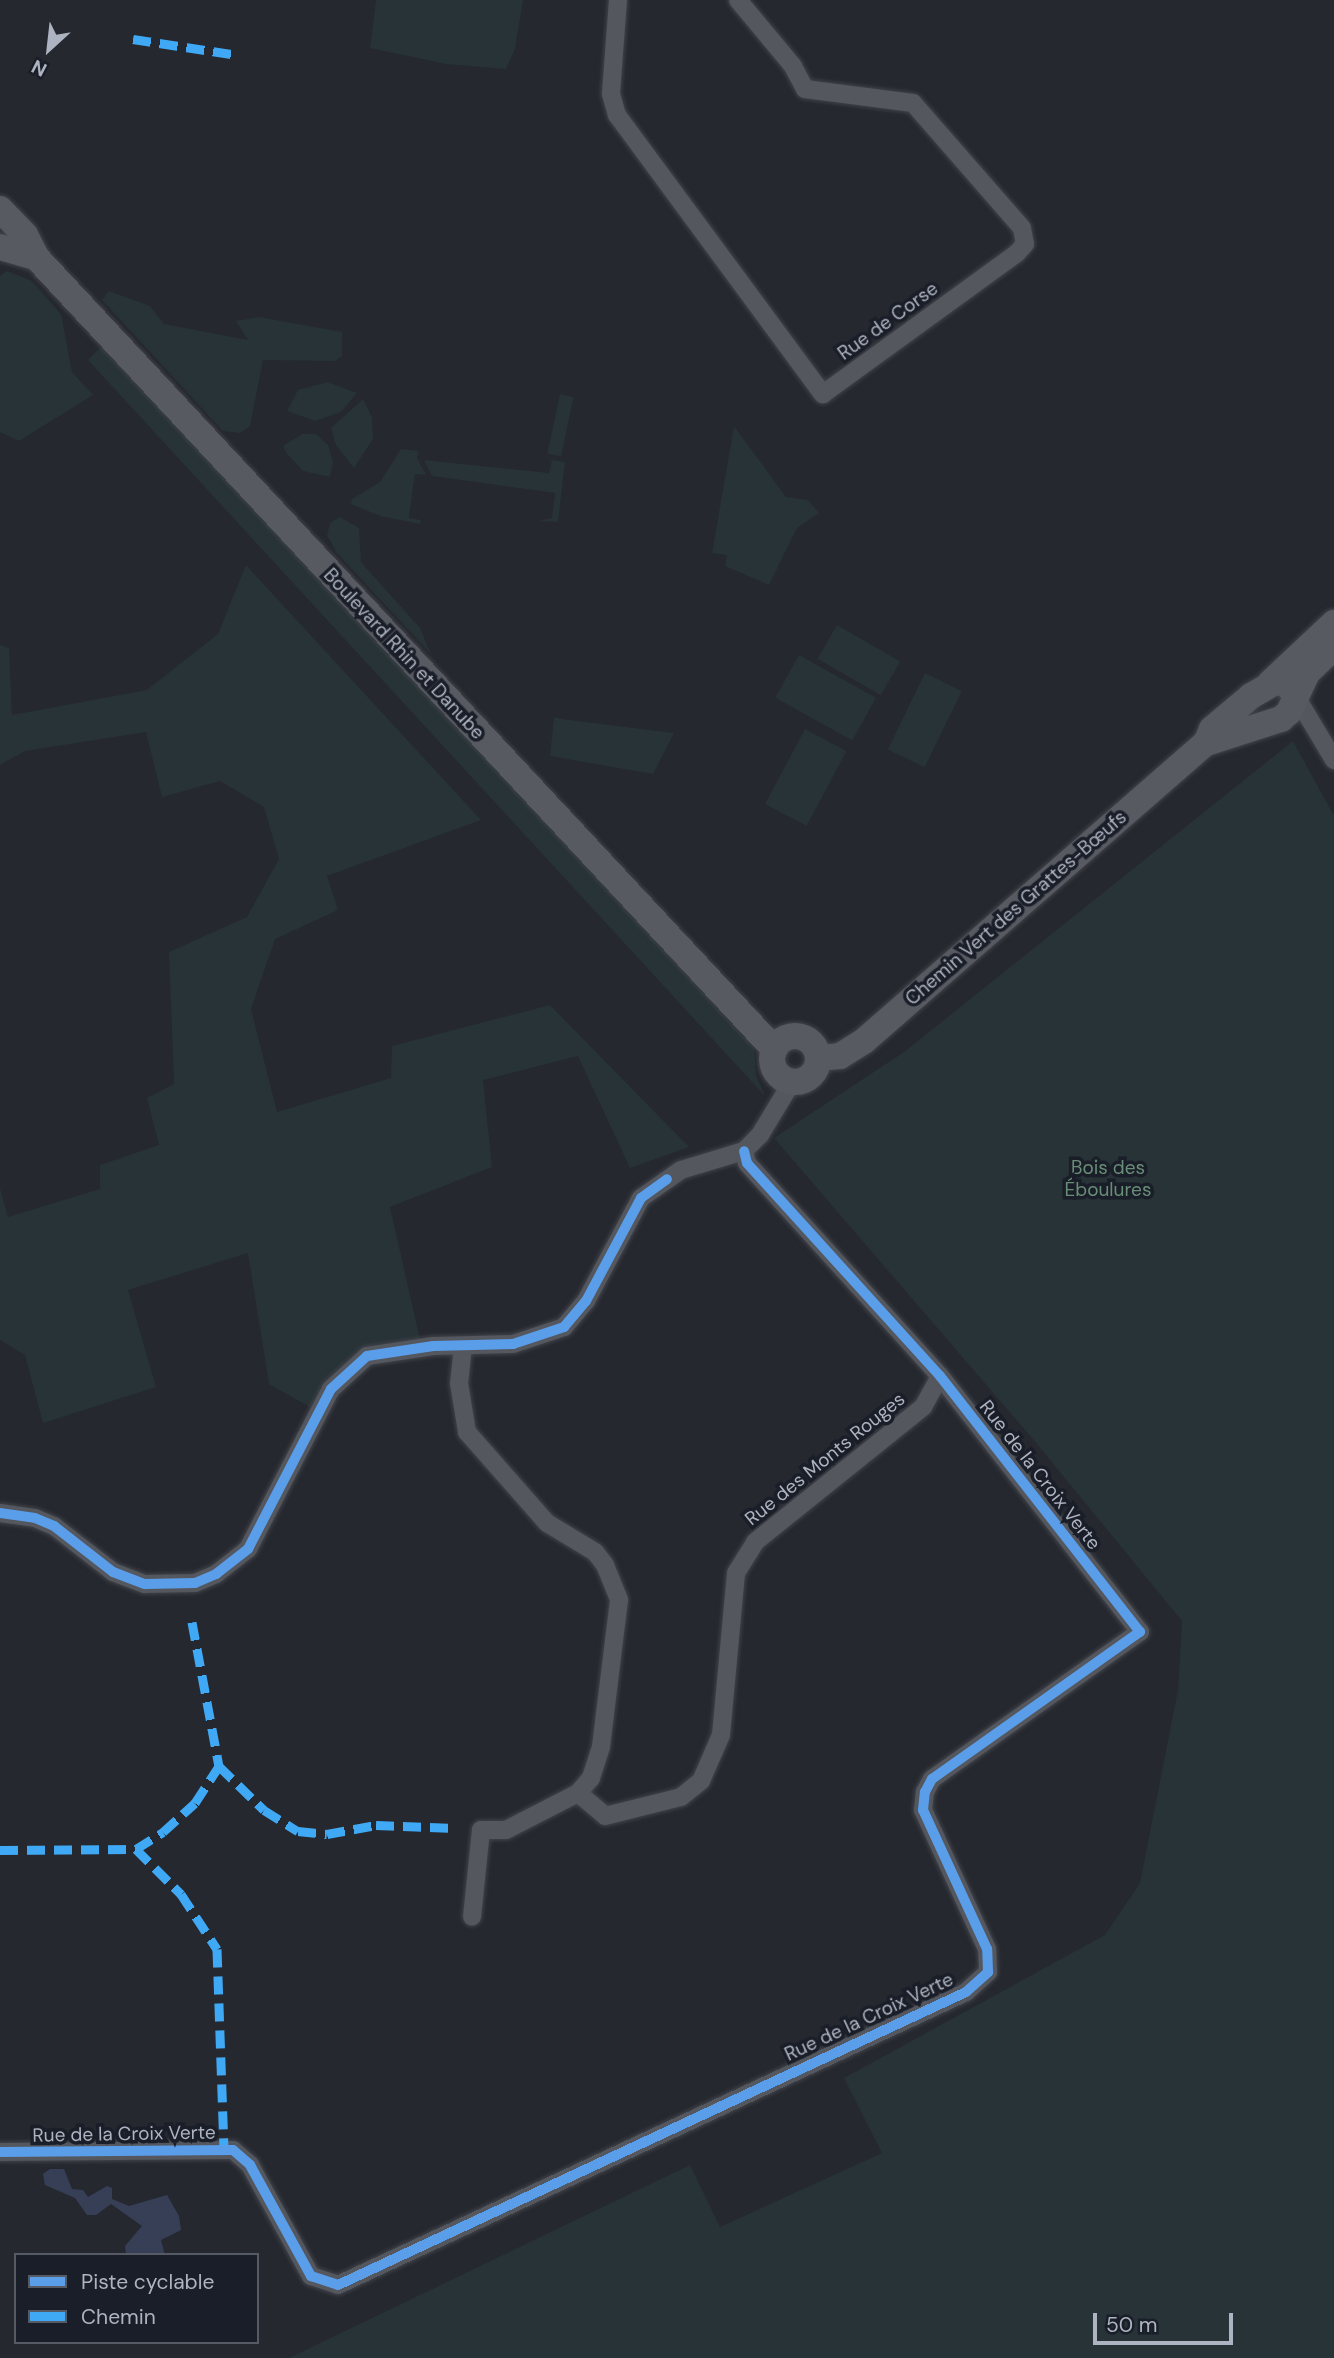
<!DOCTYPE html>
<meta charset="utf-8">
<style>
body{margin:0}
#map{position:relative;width:1334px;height:2358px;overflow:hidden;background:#25282f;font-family:"DM Sans",sans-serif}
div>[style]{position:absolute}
.green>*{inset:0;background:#273337;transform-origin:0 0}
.water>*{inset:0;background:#373f57}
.roads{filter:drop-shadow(0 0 2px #414349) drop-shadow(0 0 2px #414349)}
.minor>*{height:18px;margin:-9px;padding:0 9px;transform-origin:9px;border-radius:9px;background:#54575e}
.secondary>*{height:26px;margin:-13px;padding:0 13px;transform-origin:13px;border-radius:13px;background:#585a62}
.secondary>.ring{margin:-13px;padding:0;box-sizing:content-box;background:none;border:26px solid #585a62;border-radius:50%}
.quiet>*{height:9px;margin-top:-4.5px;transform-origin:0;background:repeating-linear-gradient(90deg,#3fa9f5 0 18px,transparent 0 27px)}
.cycleway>*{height:10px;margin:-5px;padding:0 5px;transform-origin:5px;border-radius:5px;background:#5a9eea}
span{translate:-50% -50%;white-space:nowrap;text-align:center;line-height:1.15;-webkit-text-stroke:7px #1a1e28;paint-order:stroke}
.street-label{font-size:19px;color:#aeb3c1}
.park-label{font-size:19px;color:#698e78}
.legend{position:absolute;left:14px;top:2253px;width:245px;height:91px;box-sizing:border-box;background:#1a1e28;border:2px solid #555a65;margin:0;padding:9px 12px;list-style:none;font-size:21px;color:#aeb3c1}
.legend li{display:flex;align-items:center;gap:14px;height:35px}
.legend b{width:35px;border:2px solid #555a65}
.north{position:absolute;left:14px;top:14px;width:70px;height:70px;-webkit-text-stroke:5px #1a1e28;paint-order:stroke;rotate:207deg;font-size:19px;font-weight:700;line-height:28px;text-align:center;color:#aeb3c1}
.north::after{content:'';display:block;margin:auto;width:24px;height:32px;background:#aeb3c1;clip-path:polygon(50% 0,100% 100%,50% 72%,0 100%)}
.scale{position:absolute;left:1093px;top:2313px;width:140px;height:32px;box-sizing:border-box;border:4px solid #aeb3c1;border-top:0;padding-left:9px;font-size:21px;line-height:24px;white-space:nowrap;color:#aeb3c1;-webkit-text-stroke:5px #1a1e28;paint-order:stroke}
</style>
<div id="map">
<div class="green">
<div style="clip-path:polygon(376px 0,523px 0,515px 49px,506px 69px,446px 64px,370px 48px)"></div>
<div style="clip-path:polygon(7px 271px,32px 281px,61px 314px,72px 372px,93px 395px,19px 441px,0 432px,0 276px)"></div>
<div style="clip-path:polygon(109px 291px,150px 306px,164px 324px,248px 340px,236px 321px,259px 317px,342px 332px,342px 356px,335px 361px,263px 360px,250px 426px,240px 433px,223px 431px,102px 300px)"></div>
<div style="clip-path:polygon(105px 343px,754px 1048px,756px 1075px,765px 1096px,88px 360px)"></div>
<div style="clip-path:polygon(328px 382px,357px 393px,341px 412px,315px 421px,287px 411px,298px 390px)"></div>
<div style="left:560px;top:394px;width:14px;height:61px;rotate:12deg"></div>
<div style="clip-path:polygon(363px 399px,372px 417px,373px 439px,354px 468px,336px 445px,331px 428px)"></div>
<div style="clip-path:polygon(734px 426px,786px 497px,808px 500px,819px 513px,797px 528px,769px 585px,725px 566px,727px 555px,712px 553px)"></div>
<div style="clip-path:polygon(302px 434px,316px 434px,328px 445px,333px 462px,330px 477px,303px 471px,287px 454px,283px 446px)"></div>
<div style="clip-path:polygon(401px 449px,419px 451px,417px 458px,426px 475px,415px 474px,409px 518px,421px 520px,420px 524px,380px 516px,351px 504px,352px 499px,380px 482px)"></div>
<div style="clip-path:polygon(424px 460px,549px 473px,552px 460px,565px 462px,558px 522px,539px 521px,552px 518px,555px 493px,432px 476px)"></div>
<div style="clip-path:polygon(340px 517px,359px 528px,361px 562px,420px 628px,431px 654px,336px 552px,327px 535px,330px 523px)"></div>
<div style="clip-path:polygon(246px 565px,481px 820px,327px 876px,338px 910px,275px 939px,251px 1009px,277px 1112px,391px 1078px,392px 1046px,550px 1005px,689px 1147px,630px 1168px,578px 1056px,483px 1080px,492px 1167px,390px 1207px,422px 1348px,367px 1356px,319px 1412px,269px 1384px,248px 1253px,128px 1290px,156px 1387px,43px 1423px,25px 1355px,0 1340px,0 1188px,8px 1217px,100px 1189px,100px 1165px,159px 1145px,147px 1098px,174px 1084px,169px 952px,247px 917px,279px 859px,264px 807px,220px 781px,162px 797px,146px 732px,25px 751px,0 765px,0 645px,9px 648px,12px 715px,147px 690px,218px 634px)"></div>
<div style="left:837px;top:625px;width:73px;height:39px;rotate:30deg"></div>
<div style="left:799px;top:655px;width:88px;height:49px;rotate:29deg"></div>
<div style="left:925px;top:673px;width:41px;height:85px;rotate:26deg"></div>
<div style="clip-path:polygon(554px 717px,562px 719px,674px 733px,653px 774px,550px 756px)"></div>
<div style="left:805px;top:729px;width:47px;height:85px;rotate:28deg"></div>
<div style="clip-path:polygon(1293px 741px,1334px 816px,1334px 2358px,289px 2358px,690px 2165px,720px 2227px,882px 2153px,844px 2078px,1105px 1935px,1140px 1883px,1178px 1690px,1182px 1621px,1032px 1438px,774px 1138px,904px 1052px)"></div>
</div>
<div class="water">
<div style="clip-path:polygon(50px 2169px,64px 2169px,72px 2189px,83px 2190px,88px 2197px,107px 2186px,112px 2188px,112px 2199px,129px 2206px,167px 2195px,179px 2216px,181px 2230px,161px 2240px,165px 2255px,126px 2255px,125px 2246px,142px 2226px,111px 2204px,96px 2215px,87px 2215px,75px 2198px,45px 2185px,43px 2174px)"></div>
</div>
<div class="roads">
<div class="minor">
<div style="left:618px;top:0;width:94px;rotate:94.3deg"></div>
<div style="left:611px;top:94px;width:22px;rotate:74deg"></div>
<div style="left:617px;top:115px;width:347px;rotate:53.6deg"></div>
<div style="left:823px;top:394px;width:240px;rotate:-36deg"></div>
<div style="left:1017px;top:253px;width:12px;rotate:-48deg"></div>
<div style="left:1025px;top:244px;width:16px;rotate:-101deg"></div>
<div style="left:1022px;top:228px;width:166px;rotate:-131.1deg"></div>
<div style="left:913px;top:103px;width:109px;rotate:-172.6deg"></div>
<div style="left:805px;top:89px;width:26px;rotate:-118deg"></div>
<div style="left:793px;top:66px;width:86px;rotate:-129.8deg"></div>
<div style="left:1294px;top:693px;width:78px;rotate:59.2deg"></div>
<div style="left:463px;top:1346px;width:37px;rotate:96deg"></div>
<div style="left:459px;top:1383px;width:50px;rotate:80.7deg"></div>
<div style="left:467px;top:1432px;width:121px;rotate:48.7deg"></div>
<div style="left:547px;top:1523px;width:56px;rotate:31.1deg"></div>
<div style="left:595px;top:1552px;width:16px;rotate:52deg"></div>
<div style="left:605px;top:1565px;width:38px;rotate:68deg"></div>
<div style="left:619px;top:1600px;width:148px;rotate:97deg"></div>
<div style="left:601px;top:1747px;width:33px;rotate:108deg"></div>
<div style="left:591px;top:1778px;width:20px;rotate:131deg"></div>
<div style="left:578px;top:1793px;width:81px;rotate:152.8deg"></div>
<div style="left:506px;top:1830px;width:25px;rotate:180deg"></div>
<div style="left:481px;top:1830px;width:87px;rotate:95.9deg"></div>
<div style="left:0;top:1513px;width:35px;rotate:8deg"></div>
<div style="left:35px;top:1518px;width:21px;rotate:23deg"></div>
<div style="left:54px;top:1526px;width:75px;rotate:37.9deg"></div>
<div style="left:113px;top:1572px;width:34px;rotate:21deg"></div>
<div style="left:145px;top:1584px;width:50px;rotate:-1.1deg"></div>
<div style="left:195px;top:1583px;width:23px;rotate:-23deg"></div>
<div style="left:216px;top:1574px;width:41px;rotate:-38deg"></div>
<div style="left:248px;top:1549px;width:180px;rotate:-62.6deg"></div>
<div style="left:331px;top:1389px;width:49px;rotate:-42.5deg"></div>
<div style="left:367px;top:1356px;width:67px;rotate:-8.6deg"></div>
<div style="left:433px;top:1346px;width:80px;rotate:-1.4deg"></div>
<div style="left:513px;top:1344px;width:54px;rotate:-18.4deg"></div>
<div style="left:564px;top:1327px;width:34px;rotate:-50deg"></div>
<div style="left:586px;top:1301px;width:117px;rotate:-61.9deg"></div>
<div style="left:641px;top:1198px;width:49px;rotate:-35deg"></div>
<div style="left:681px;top:1170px;width:66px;rotate:-16.8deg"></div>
<div style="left:744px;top:1151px;width:23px;rotate:-45deg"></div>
<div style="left:760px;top:1135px;width:62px;rotate:-58.9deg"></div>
<div style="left:578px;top:1793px;width:35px;rotate:40deg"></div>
<div style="left:605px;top:1816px;width:78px;rotate:-14deg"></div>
<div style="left:681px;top:1797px;width:26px;rotate:-39deg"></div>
<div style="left:701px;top:1781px;width:50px;rotate:-66.5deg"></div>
<div style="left:721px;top:1735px;width:163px;rotate:-84.7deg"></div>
<div style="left:736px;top:1573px;width:36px;rotate:-58deg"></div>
<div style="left:755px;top:1542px;width:216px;rotate:-38.8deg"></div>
<div style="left:923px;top:1407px;width:35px;rotate:-61deg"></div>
<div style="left:0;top:2152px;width:233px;rotate:-0.5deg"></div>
<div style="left:233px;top:2150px;width:23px;rotate:41deg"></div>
<div style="left:250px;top:2165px;width:127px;rotate:61.2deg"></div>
<div style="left:311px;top:2276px;width:28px;rotate:18deg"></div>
<div style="left:338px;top:2285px;width:693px;rotate:-25.01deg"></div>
<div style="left:966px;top:1992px;width:30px;rotate:-42deg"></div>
<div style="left:988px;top:1972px;width:23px;rotate:-92deg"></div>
<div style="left:987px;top:1949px;width:153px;rotate:-114.7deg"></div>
<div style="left:923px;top:1810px;width:18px;rotate:-84deg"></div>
<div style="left:925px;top:1792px;width:15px;rotate:-62deg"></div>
<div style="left:932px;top:1779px;width:255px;rotate:-35.3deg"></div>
<div style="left:1140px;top:1632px;width:325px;rotate:-128deg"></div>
<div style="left:940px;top:1376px;width:287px;rotate:-132.2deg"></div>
<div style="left:747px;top:1163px;width:12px;rotate:-104deg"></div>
</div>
<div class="secondary">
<div style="left:0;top:209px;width:36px;rotate:46deg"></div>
<div style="left:25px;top:235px;width:25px;rotate:63deg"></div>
<div style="left:36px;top:257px;width:1083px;rotate:47.02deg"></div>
<div style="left:0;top:247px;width:37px;rotate:16deg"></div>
<div style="left:1270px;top:683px;width:88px;rotate:-43.2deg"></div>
<div style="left:1206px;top:743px;width:79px;rotate:-17.7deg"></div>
<div style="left:1281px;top:719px;width:11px;rotate:-41deg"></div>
<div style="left:1289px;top:712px;width:43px;rotate:-65.2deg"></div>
<div style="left:1307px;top:673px;width:37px;rotate:-44deg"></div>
<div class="ring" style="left:772px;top:1036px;width:20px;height:20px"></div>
<div style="left:818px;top:1058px;width:22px;rotate:-5deg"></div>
<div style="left:840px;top:1056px;width:28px;rotate:-32deg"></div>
<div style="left:864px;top:1041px;width:454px;rotate:-41.1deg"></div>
<div style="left:1206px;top:743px;width:15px;rotate:-67deg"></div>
<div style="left:1212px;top:729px;width:51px;rotate:-40.2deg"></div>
<div style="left:1251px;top:696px;width:28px;rotate:-30deg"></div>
<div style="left:1275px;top:682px;width:10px;rotate:6deg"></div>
<div style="left:1285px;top:683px;width:13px;rotate:48deg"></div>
</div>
</div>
<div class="quiet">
<div style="left:133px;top:39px;width:106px;rotate:8.7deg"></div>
<div style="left:192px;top:1622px;width:147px;rotate:79.4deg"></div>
<div style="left:219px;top:1766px;width:63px;rotate:44.4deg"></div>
<div style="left:264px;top:1810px;width:40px;rotate:32deg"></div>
<div style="left:298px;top:1831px;width:29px;rotate:6deg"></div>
<div style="left:327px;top:1834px;width:50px;rotate:-10.4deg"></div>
<div style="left:376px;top:1825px;width:79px;rotate:2.2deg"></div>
<div style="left:136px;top:1849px;width:32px;rotate:-32deg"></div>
<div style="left:163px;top:1832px;width:43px;rotate:-42.2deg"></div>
<div style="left:195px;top:1803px;width:44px;rotate:-57deg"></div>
<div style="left:0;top:1850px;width:136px;rotate:-0.4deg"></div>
<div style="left:136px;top:1849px;width:64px;rotate:45deg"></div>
<div style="left:181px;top:1894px;width:66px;rotate:56.8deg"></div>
<div style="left:217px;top:1949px;width:201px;rotate:88deg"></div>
</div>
<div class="cycleway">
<div style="left:0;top:1513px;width:35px;rotate:8deg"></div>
<div style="left:35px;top:1518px;width:21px;rotate:23deg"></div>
<div style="left:54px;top:1526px;width:75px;rotate:37.9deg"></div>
<div style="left:113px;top:1572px;width:34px;rotate:21deg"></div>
<div style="left:145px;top:1584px;width:50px;rotate:-1.1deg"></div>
<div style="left:195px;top:1583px;width:23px;rotate:-23deg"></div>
<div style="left:216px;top:1574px;width:41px;rotate:-38deg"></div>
<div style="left:248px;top:1549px;width:180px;rotate:-62.6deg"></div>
<div style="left:331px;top:1389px;width:49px;rotate:-42.5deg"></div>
<div style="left:367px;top:1356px;width:67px;rotate:-8.6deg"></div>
<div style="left:433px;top:1346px;width:80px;rotate:-1.4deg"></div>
<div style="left:513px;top:1344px;width:54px;rotate:-18.4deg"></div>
<div style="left:564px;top:1327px;width:34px;rotate:-50deg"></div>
<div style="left:586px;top:1301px;width:117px;rotate:-61.9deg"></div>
<div style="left:641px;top:1198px;width:32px;rotate:-36deg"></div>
<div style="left:0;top:2152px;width:233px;rotate:-0.5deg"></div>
<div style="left:233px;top:2150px;width:23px;rotate:41deg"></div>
<div style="left:250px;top:2165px;width:127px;rotate:61.2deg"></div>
<div style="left:311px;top:2276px;width:28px;rotate:18deg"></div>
<div style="left:338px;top:2285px;width:693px;rotate:-25.01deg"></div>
<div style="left:966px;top:1992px;width:30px;rotate:-42deg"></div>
<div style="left:988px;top:1972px;width:23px;rotate:-92deg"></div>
<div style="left:987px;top:1949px;width:153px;rotate:-114.7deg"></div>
<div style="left:923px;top:1810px;width:18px;rotate:-84deg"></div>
<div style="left:925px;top:1792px;width:15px;rotate:-62deg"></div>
<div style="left:932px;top:1779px;width:255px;rotate:-35.3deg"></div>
<div style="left:1140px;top:1632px;width:325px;rotate:-128deg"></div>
<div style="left:940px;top:1376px;width:287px;rotate:-132.2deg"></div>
<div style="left:747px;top:1163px;width:12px;rotate:-104deg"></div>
</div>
<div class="street-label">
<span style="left:888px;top:321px;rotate:-36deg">Rue de Corse</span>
<span style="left:404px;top:654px;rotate:47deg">Boulevard Rhin et Danube</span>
<span style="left:1016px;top:908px;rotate:-41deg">Chemin Vert des Grattes-Bœufs</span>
<span style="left:825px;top:1459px;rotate:-39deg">Rue des Monts Rouges</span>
<span style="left:1040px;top:1475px;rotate:52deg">Rue de la Croix Verte</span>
<span style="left:869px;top:2017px;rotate:-25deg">Rue de la Croix Verte</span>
<span style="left:124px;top:2134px;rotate:-1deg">Rue de la Croix Verte</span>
</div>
<div class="park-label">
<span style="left:1108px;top:1179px">Bois des<br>Éboulures</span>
</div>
<ul class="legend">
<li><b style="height:9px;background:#5a9eea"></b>Piste cyclable</li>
<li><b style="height:9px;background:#3fa9f5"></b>Chemin</li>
</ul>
<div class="north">N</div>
<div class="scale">50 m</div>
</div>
